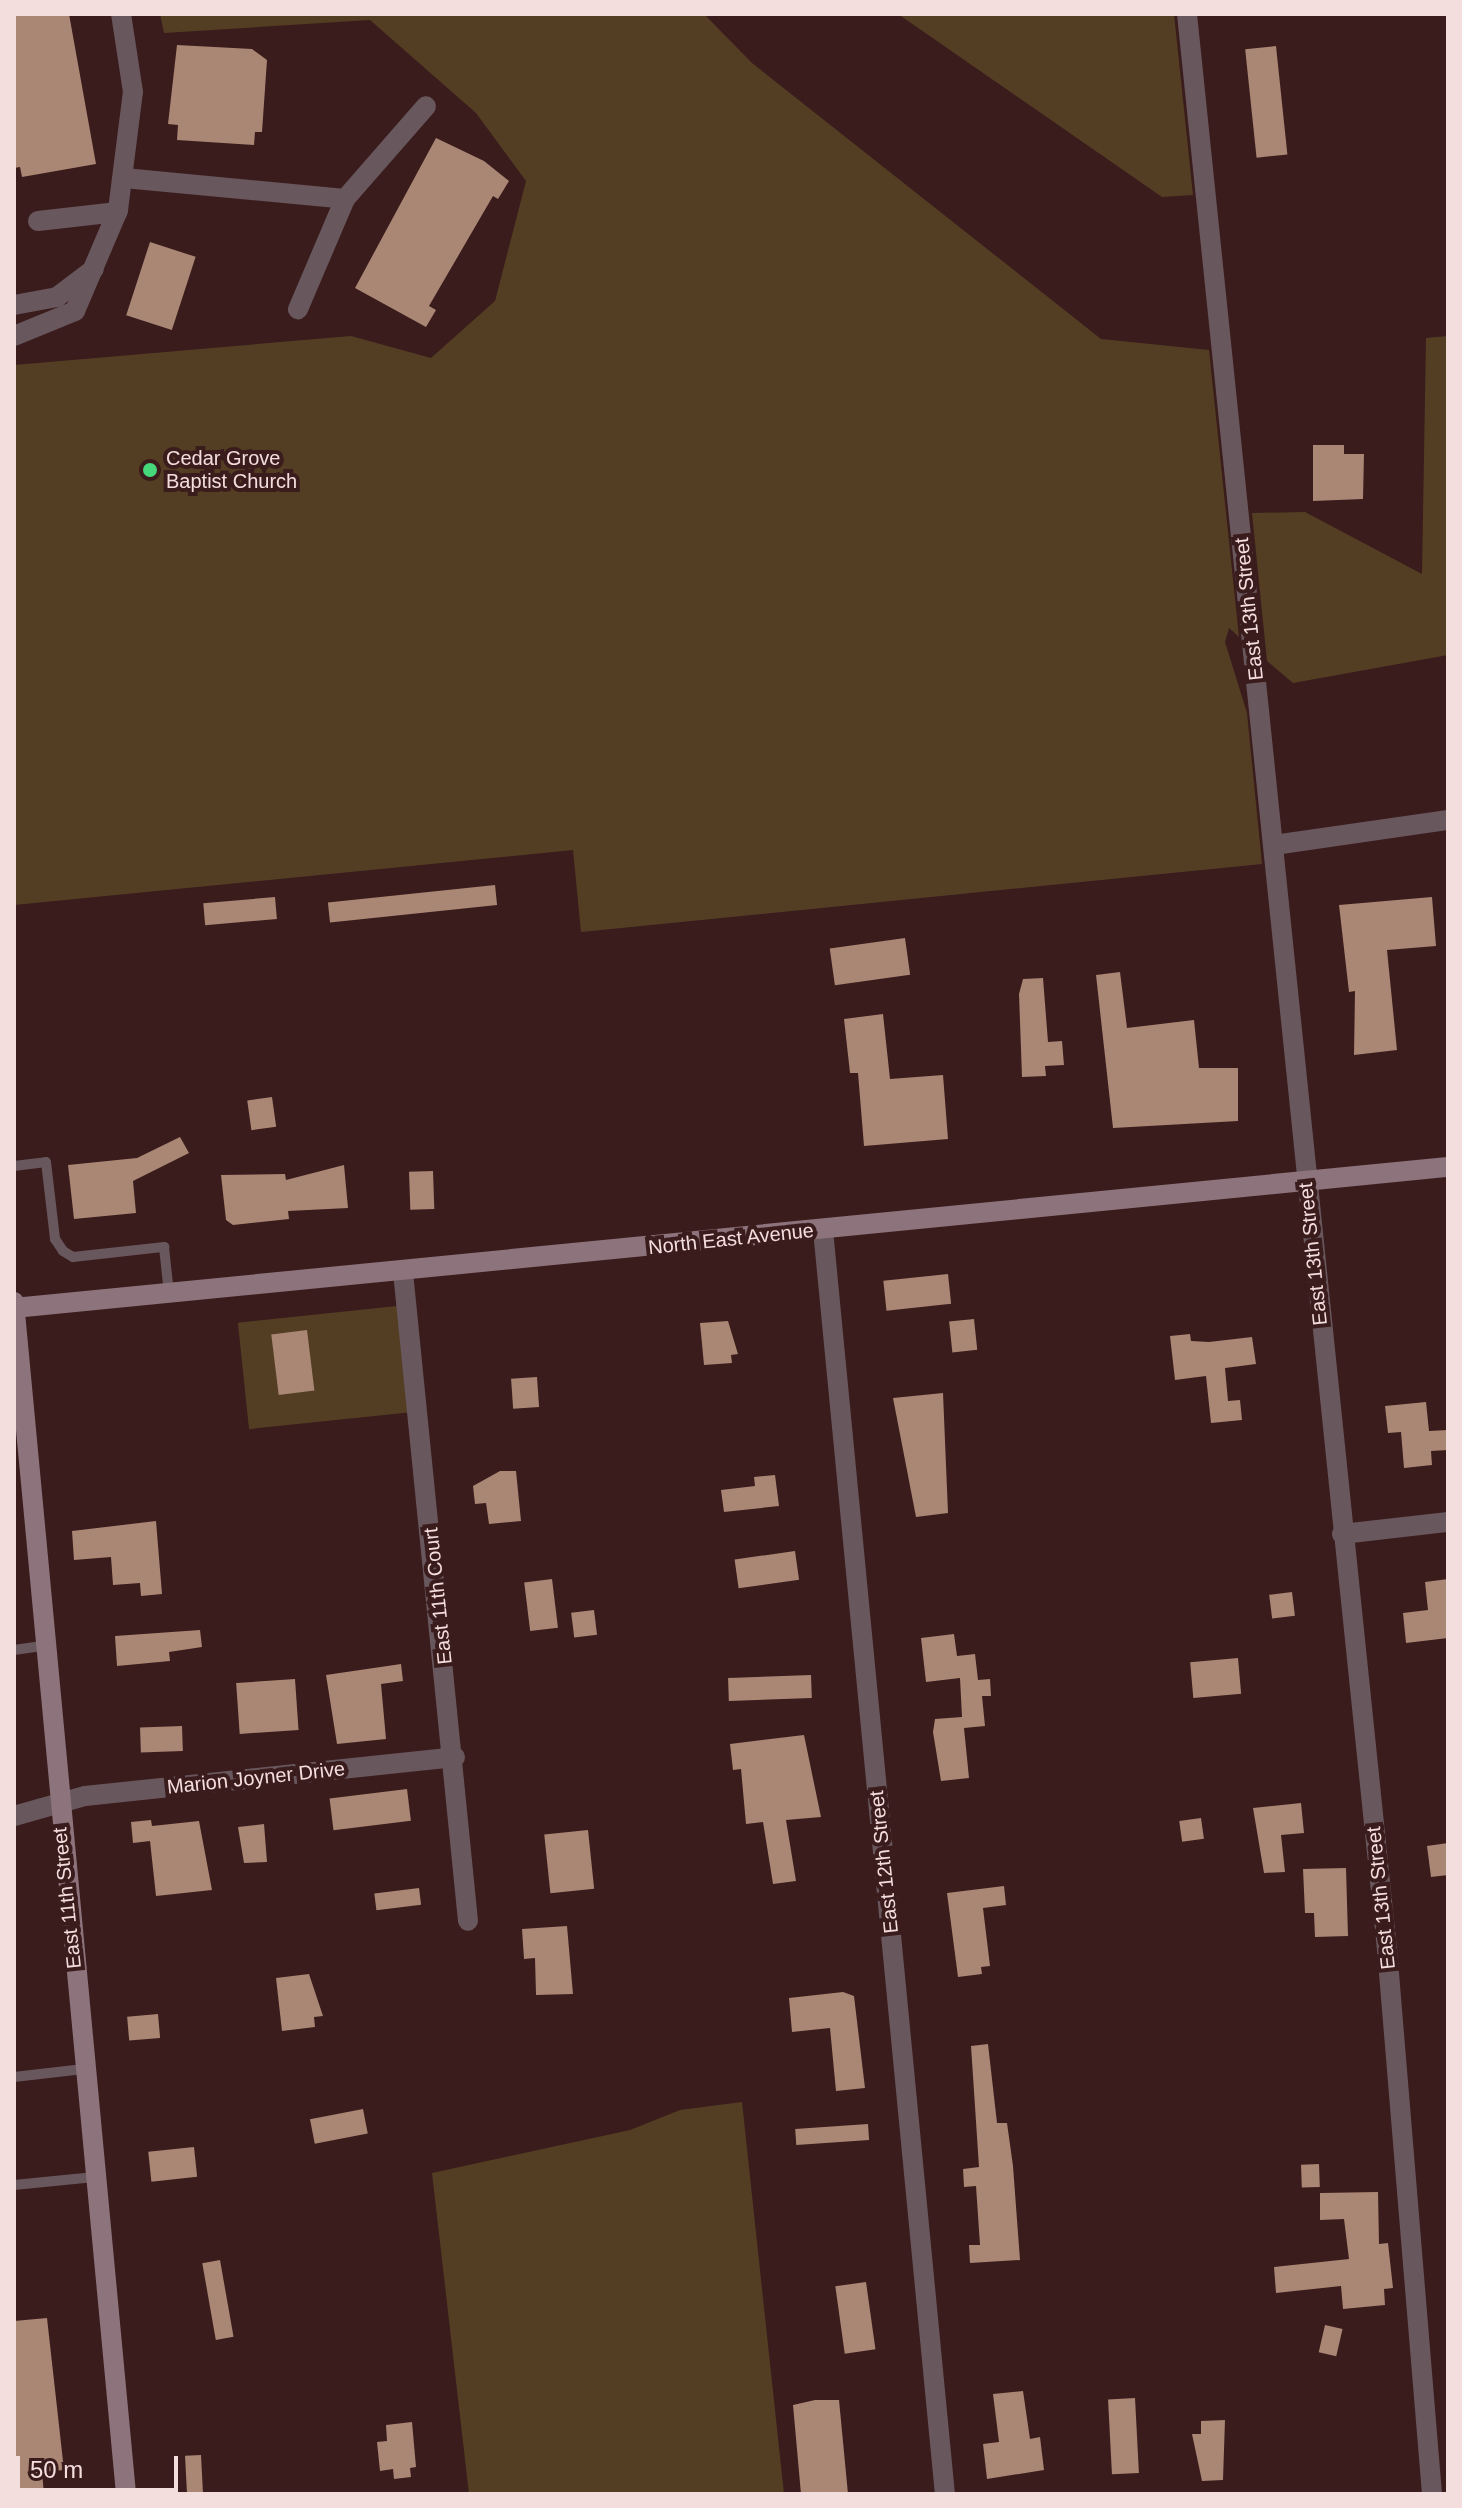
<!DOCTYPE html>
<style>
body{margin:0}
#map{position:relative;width:1462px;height:2508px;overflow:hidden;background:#3a1c1c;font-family:Arial,sans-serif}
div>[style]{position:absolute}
.green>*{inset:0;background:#533e24;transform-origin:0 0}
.building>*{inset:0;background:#aa8674;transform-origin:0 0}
.service>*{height:10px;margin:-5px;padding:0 5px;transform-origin:5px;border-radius:5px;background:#68575d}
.minor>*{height:20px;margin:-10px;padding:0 10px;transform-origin:10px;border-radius:10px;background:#68575d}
.secondary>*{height:20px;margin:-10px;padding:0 10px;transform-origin:10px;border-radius:10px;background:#8d737c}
.dots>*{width:22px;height:22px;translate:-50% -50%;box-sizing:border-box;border:4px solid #3a1c1c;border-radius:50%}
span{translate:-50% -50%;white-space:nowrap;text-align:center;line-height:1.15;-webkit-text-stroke:8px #3a1c1c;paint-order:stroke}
.poi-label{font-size:20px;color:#f4dedd}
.left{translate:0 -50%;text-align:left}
.street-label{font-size:20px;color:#f4dedd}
.frame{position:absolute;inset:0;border:16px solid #f4dedd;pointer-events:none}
.scale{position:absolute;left:16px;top:2456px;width:162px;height:36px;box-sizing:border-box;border:4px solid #f4dedd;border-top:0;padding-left:10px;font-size:24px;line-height:28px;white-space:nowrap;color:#f4dedd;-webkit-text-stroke:6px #3a1c1c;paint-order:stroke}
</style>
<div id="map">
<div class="green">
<div style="clip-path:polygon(160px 14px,704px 14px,752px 63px,1101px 339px,1209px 350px,1239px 637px,1229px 628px,1225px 642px,1247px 713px,1262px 864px,581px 932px,573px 850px,14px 905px,14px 365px,351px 336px,431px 358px,495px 301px,526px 181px,476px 113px,370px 20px,164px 33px)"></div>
<div style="clip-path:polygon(898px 14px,1174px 14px,1193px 195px,1162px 197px)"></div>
<div style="clip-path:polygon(1448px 336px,1448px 655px,1293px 683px,1267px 661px,1252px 513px,1305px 512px,1422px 574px,1426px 338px)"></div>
<div style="left:397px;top:1306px;width:107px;height:160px;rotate:84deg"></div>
<div style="clip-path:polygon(742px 2102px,784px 2494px,469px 2494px,432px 2173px,630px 2130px,680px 2110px)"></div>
</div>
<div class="building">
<div style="clip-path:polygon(14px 14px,69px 14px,96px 164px,22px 177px,20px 167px,14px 168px)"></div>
<div style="clip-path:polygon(177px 45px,252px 49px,267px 60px,262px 132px,255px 132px,254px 145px,177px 140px,178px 125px,168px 124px)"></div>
<div style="left:1276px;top:46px;width:109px;height:31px;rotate:84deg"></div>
<div style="clip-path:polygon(436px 138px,484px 161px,509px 181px,498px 199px,493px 196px,429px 306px,436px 310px,426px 327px,355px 288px)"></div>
<div style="left:150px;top:242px;width:48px;height:77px;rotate:18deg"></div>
<div style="clip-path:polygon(1313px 445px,1344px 445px,1344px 454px,1364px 454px,1363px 499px,1313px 501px)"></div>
<div style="left:495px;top:885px;width:20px;height:168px;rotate:84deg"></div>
<div style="left:275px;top:897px;width:22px;height:72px;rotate:85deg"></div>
<div style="clip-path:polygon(1432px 897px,1436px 946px,1387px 950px,1397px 1050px,1354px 1055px,1355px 991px,1349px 992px,1339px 905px)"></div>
<div style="left:905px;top:938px;width:37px;height:76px;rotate:82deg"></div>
<div style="clip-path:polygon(1120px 972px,1127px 1028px,1194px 1020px,1199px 1068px,1238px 1068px,1238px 1121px,1113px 1128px,1096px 975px)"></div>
<div style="clip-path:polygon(1043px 978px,1048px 1042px,1062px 1041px,1064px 1065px,1045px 1066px,1046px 1076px,1022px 1077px,1019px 994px,1023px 979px)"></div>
<div style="clip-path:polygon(883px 1014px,890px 1079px,943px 1075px,948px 1139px,864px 1146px,858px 1073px,850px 1073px,844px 1019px)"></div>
<div style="left:272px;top:1097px;width:30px;height:25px;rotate:82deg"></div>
<div style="clip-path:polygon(180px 1137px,189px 1153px,133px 1181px,136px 1213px,74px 1219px,68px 1165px,137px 1158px)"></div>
<div style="clip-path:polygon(344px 1165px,348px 1208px,288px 1211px,289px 1219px,233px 1225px,226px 1220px,221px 1175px,285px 1174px,286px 1180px)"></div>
<div style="left:433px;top:1171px;width:38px;height:24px;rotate:88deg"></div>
<div style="left:948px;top:1274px;width:30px;height:65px;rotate:84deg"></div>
<div style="left:974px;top:1319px;width:31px;height:25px;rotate:84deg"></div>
<div style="clip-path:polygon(728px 1321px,738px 1354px,731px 1355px,732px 1363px,704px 1365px,700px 1323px)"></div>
<div style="left:307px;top:1330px;width:61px;height:36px;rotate:83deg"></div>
<div style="clip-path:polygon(1190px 1334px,1191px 1341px,1209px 1342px,1252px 1337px,1256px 1364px,1225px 1368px,1228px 1401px,1240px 1400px,1242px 1420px,1211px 1423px,1206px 1376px,1175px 1380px,1170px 1336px)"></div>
<div style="left:537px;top:1377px;width:30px;height:26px;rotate:86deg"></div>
<div style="clip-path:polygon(943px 1393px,948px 1513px,916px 1517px,893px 1398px)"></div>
<div style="clip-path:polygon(1426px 1402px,1429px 1431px,1448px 1430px,1448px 1450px,1431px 1451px,1432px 1465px,1404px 1468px,1401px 1432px,1388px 1433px,1385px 1406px)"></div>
<div style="clip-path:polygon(500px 1471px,516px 1471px,521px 1521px,489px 1524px,486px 1503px,475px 1504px,473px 1486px)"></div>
<div style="clip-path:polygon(775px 1475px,779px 1506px,724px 1512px,721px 1490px,755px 1486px,754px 1477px)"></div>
<div style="clip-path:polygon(156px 1521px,162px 1594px,141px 1596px,140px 1583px,113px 1585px,111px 1557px,74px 1560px,72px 1531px)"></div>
<div style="left:795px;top:1551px;width:29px;height:61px;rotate:82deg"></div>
<div style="left:552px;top:1579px;width:49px;height:28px;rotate:83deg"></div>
<div style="clip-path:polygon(1448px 1579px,1448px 1638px,1406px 1643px,1403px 1613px,1428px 1610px,1425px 1582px)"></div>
<div style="left:1292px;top:1592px;width:24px;height:23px;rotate:83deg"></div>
<div style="left:594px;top:1610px;width:25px;height:23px;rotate:83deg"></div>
<div style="clip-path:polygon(200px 1630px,202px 1647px,169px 1652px,170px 1661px,117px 1666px,115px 1636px)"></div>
<div style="clip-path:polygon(954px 1634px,957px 1656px,975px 1654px,978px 1680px,990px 1679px,991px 1696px,982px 1696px,985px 1726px,964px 1728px,969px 1778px,941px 1781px,933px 1732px,935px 1719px,962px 1717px,960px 1678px,926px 1682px,921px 1638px)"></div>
<div style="left:1238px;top:1658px;width:36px;height:48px;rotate:85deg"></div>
<div style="clip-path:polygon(401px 1664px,403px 1681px,381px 1684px,386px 1739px,337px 1744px,326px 1675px)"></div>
<div style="left:811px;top:1675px;width:23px;height:83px;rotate:88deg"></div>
<div style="left:295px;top:1679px;width:51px;height:59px;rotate:86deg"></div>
<div style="left:182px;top:1726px;width:25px;height:42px;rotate:88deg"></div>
<div style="clip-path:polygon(804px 1735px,821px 1817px,786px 1820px,796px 1881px,773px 1884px,763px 1822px,746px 1824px,741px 1769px,733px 1770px,730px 1744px)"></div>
<div style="left:407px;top:1789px;width:32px;height:78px;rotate:83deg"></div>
<div style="clip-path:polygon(1301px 1803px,1304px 1833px,1281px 1835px,1285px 1872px,1264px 1873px,1253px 1808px)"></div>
<div style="left:1201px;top:1818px;width:21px;height:22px;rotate:82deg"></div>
<div style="clip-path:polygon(151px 1820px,152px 1826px,199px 1821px,212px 1890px,156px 1896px,150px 1841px,133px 1843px,131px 1822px)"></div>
<div style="clip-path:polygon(264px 1824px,267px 1862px,244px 1863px,238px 1827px)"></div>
<div style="left:588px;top:1830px;width:59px;height:44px;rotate:84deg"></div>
<div style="clip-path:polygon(1448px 1843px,1448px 1875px,1431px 1877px,1427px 1846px)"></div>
<div style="clip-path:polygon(1346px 1868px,1348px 1936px,1315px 1937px,1314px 1913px,1305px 1913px,1303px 1869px)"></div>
<div style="clip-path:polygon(1004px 1886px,1006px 1905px,983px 1908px,990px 1966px,981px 1967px,982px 1974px,958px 1977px,947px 1893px)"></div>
<div style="left:419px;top:1888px;width:17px;height:45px;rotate:83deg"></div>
<div style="clip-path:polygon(567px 1926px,573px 1994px,536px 1995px,535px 1958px,524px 1959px,522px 1929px)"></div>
<div style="clip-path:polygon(309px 1974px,323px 2016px,314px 2017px,315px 2027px,282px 2031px,276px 1978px)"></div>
<div style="clip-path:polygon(843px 1992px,854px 1996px,865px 2088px,836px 2091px,830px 2028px,792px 2032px,789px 1998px)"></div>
<div style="left:158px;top:2014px;width:24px;height:31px;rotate:85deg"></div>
<div style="clip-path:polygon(988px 2044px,997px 2123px,1007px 2123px,1013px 2166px,1020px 2260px,970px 2263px,969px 2245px,980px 2245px,976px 2186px,964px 2187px,963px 2169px,979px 2167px,971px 2046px)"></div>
<div style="left:363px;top:2109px;width:25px;height:54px;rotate:79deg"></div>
<div style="left:868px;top:2124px;width:16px;height:73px;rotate:86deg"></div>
<div style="left:194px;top:2147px;width:30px;height:46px;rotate:84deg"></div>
<div style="left:1319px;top:2164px;width:23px;height:18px;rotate:88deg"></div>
<div style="clip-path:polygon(1378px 2192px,1379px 2244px,1388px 2243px,1393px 2288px,1384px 2289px,1385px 2305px,1343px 2309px,1341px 2286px,1276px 2293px,1274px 2267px,1349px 2259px,1344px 2219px,1320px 2220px,1320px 2193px)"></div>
<div style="left:220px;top:2260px;width:78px;height:18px;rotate:80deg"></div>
<div style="left:866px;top:2282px;width:68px;height:31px;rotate:82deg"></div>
<div style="clip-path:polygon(47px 2318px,64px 2470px,42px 2472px,44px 2494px,14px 2494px,14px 2321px)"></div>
<div style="left:1325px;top:2325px;width:18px;height:28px;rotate:13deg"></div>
<div style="clip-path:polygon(1023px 2391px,1030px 2439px,1040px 2437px,1044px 2470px,987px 2479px,983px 2444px,999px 2442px,993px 2394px)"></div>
<div style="left:1135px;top:2398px;width:75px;height:27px;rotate:87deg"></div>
<div style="clip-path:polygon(815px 2400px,839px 2400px,848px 2494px,801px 2494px,793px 2405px)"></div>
<div style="clip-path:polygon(1225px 2420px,1223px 2480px,1202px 2481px,1192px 2434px,1201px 2434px,1201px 2421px)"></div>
<div style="clip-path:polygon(412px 2422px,416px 2467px,410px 2468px,411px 2477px,394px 2479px,393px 2469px,380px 2471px,377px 2442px,387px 2441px,386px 2425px)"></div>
<div style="left:201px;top:2455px;width:39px;height:16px;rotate:87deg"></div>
</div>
<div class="service">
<div style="left:14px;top:1166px;width:32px;rotate:-7deg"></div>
<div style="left:46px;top:1162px;width:78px;rotate:83.3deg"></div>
<div style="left:55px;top:1239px;width:14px;rotate:56deg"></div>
<div style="left:63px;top:1251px;width:12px;rotate:31deg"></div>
<div style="left:73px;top:1257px;width:92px;rotate:-6.3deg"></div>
<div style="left:164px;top:1247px;width:47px;rotate:83.9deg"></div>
<div style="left:14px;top:1650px;width:30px;rotate:-8deg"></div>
<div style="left:14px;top:2077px;width:70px;rotate:-6.5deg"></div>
<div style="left:14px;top:2185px;width:81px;rotate:-5.6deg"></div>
</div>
<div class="minor">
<div style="left:1187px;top:14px;width:1945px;rotate:84.1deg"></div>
<div style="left:1387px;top:1949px;width:547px;rotate:85.28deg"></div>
<div style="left:124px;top:178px;width:222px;rotate:5.4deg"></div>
<div style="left:345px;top:199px;width:120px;rotate:113.1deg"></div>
<div style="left:345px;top:199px;width:123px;rotate:-48.9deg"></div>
<div style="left:38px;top:221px;width:80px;rotate:-6.5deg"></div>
<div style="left:14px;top:305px;width:44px;rotate:-10.5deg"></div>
<div style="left:57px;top:297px;width:46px;rotate:-37.1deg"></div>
<div style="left:14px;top:336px;width:66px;rotate:-22.3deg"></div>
<div style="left:75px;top:311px;width:110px;rotate:-66.9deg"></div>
<div style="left:118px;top:210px;width:119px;rotate:-82.8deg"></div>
<div style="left:133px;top:92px;width:79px;rotate:-98.7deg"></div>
<div style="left:1274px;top:845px;width:176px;rotate:-8.2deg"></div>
<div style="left:823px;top:1230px;width:1270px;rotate:84.49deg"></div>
<div style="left:403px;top:1272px;width:652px;rotate:84.28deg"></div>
<div style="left:1342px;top:1534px;width:107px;rotate:-6.5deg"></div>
<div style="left:14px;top:1816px;width:74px;rotate:-15.7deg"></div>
<div style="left:85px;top:1796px;width:372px;rotate:-6deg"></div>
</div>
<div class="secondary">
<div style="left:14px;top:1302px;width:1197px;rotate:84.63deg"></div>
<div style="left:14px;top:1308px;width:1441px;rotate:-5.62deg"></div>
</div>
<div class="dots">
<div style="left:150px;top:470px;background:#45d77a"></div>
</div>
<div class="poi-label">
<span class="left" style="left:166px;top:470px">Cedar Grove<br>Baptist Church</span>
</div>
<div class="street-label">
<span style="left:1249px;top:609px;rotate:-96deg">East 13th Street</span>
<span style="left:731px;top:1239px;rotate:-6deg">North East Avenue</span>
<span style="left:1313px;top:1254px;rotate:-96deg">East 13th Street</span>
<span style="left:438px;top:1596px;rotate:-96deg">East 11th Court</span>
<span style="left:256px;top:1778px;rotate:-6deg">Marion Joyner Drive</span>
<span style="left:884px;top:1862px;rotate:-96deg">East 12th Street</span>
<span style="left:67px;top:1898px;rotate:-96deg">East 11th Street</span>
<span style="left:1381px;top:1898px;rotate:-96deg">East 13th Street</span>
</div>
<div class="frame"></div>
<div class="scale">50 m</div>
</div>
